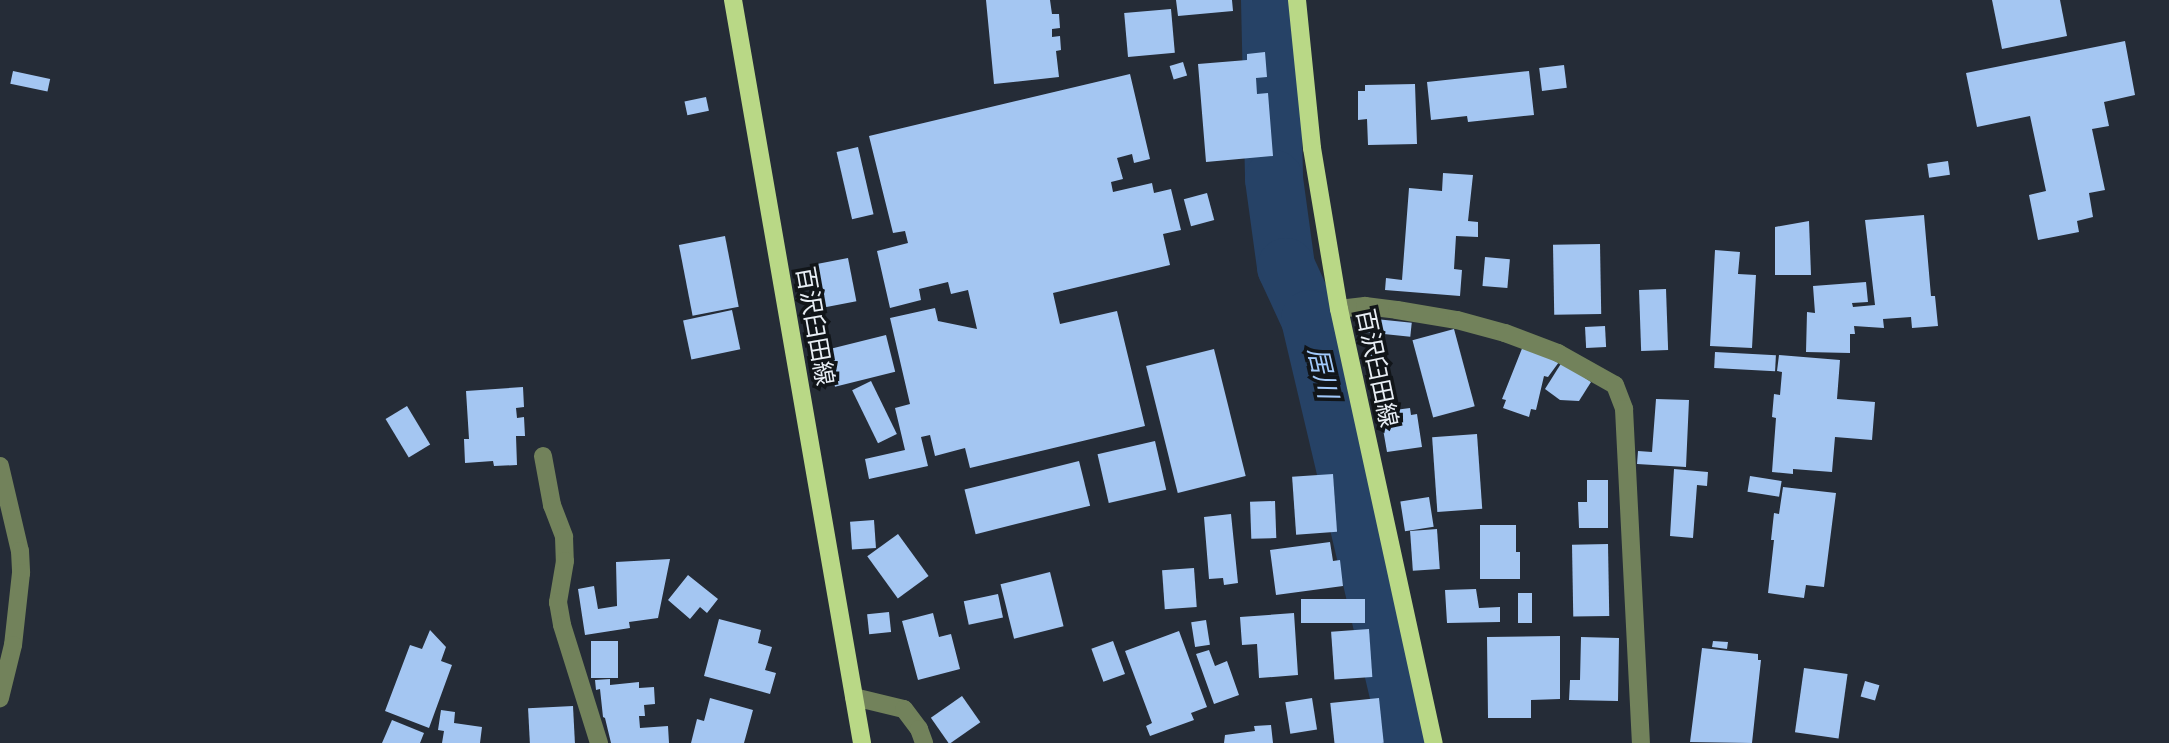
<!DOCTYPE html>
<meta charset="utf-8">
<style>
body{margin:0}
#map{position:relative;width:2169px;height:743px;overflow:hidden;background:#252c37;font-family:"Crimson Pro","Noto Sans JP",serif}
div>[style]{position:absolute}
.river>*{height:58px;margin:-29px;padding:0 29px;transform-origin:29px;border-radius:29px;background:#264266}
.building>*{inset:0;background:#a4c6f2;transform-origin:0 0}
.minor>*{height:18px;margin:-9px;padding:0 9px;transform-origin:9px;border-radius:9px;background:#72825b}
.major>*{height:18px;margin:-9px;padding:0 9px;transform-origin:9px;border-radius:9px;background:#b9d886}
span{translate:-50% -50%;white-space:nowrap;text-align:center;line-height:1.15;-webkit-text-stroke:7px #111519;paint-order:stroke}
.street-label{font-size:24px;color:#e8eef5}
.water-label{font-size:26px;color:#a2c9fa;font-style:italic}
</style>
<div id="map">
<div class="river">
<div style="left:1270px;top:0;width:179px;rotate:88.7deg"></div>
<div style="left:1274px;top:179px;width:89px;rotate:82.2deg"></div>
<div style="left:1286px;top:267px;width:57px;rotate:65.2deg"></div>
<div style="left:1310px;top:319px;width:436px;rotate:76.7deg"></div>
</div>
<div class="building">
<div style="clip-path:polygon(986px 0,1050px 0,1052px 14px,1059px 14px,1060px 28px,1052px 29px,1052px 37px,1060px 36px,1061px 50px,1056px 51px,1059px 77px,994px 84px)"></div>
<div style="clip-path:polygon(1176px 0,1232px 0,1233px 11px,1178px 16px)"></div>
<div style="clip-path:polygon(1992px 0,2060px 0,2067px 36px,2002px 49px)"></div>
<div style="left:1171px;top:9px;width:44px;height:47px;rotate:85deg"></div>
<div style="clip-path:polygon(2125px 41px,2135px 95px,2104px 102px,2109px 126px,2092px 129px,2105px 190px,2089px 193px,2093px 217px,2077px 221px,2079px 232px,2038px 240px,2029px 195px,2046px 191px,2030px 116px,1977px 127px,1966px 73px)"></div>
<div style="clip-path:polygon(1265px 52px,1267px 77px,1256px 78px,1257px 94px,1268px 93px,1273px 156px,1206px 162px,1198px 64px,1247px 60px,1247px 54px)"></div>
<div style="left:1183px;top:62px;width:14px;height:14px;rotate:73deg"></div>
<div style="left:1564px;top:65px;width:23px;height:25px;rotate:83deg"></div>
<div style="left:13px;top:71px;width:38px;height:13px;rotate:12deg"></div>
<div style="clip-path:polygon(1529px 71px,1534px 115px,1468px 122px,1467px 116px,1431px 120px,1427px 82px)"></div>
<div style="clip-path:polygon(1130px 74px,1150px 159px,1134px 163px,1132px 154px,1117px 158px,1123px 179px,1111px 182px,1113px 192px,1152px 183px,1154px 193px,1171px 189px,1181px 230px,1163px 234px,1170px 265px,1053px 293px,1060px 324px,1117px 311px,1145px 426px,970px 468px,965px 448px,935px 456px,930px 435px,921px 437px,928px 466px,869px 479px,865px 459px,905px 450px,895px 408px,910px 404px,890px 318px,935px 308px,938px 321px,977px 329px,968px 290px,951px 294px,948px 282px,919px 289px,921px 300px,890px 308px,877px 251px,908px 243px,905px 231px,893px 233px,869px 136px)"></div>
<div style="clip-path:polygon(1415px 84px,1417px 144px,1368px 145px,1367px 119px,1358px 120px,1358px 91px,1365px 91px,1365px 85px)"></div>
<div style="left:706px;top:97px;width:14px;height:22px;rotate:78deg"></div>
<div style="left:858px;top:147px;width:69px;height:22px;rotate:77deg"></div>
<div style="left:1948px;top:161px;width:14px;height:21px;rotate:82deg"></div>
<div style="clip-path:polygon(1443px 173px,1473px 175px,1468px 221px,1478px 222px,1478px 237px,1456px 236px,1454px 269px,1462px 270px,1460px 296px,1385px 290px,1386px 278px,1402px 280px,1409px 188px,1442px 191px)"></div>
<div style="left:1207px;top:193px;width:28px;height:24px;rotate:75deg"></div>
<div style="clip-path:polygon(1924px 215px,1931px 296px,1935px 296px,1938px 326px,1912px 328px,1911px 317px,1883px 319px,1884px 328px,1854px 326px,1855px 334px,1850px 334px,1850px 353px,1806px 352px,1807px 312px,1815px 313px,1813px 286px,1866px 282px,1868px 302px,1852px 303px,1853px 307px,1875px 305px,1865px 220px)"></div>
<div style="clip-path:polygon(1809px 221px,1811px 275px,1775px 275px,1775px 227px)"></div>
<div style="left:725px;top:236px;width:72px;height:47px;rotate:79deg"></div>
<div style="left:1600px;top:244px;width:70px;height:47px;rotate:89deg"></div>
<div style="clip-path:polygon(1715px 250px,1740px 252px,1738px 274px,1756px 275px,1752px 348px,1710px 346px)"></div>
<div style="left:1485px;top:257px;width:25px;height:29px;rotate:5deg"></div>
<div style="left:848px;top:258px;width:44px;height:33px;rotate:79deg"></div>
<div style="left:1666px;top:289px;width:61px;height:27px;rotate:88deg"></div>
<div style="left:732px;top:310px;width:40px;height:50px;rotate:78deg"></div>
<div style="left:1366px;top:318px;width:46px;height:14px;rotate:6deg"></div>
<div style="left:1605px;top:326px;width:21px;height:20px;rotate:87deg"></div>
<div style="left:1454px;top:329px;width:80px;height:43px;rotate:75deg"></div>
<div style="left:886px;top:335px;width:38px;height:62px;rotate:76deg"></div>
<div style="left:1376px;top:339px;width:20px;height:11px;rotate:75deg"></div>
<div style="clip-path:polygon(1523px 346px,1559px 362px,1548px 377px,1544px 376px,1536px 410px,1531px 409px,1529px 417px,1503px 408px,1506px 400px,1502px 399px)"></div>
<div style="left:1214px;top:349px;width:131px;height:70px;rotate:76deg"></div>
<div style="left:1715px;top:352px;width:61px;height:16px;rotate:3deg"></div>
<div style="clip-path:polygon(1779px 355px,1840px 360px,1837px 399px,1875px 402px,1872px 440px,1835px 437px,1832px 472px,1793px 469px,1793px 474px,1772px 472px,1776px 418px,1772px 417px,1774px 394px,1780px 395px,1782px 372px,1777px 371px)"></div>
<div style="clip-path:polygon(1562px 362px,1591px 382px,1579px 401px,1560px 400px,1545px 389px)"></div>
<div style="left:871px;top:381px;width:59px;height:21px;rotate:64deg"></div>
<div style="clip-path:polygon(523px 387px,524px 407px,516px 408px,517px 418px,524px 417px,525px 436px,516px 436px,517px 465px,494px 466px,493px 461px,465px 463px,464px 439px,469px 439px,466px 391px)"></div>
<div style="clip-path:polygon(1656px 399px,1689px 400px,1686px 467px,1637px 464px,1638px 451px,1652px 452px)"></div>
<div style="left:407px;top:406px;width:45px;height:25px;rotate:59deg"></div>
<div style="clip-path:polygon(1410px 408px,1411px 415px,1417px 414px,1422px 447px,1387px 452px,1380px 412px)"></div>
<div style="left:1477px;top:434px;width:75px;height:45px;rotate:86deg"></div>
<div style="left:1155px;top:441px;width:50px;height:59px;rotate:77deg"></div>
<div style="left:1079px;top:461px;width:46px;height:118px;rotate:76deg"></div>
<div style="clip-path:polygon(1674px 469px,1708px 472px,1707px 486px,1697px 485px,1693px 538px,1670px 536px)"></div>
<div style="left:1333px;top:474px;width:58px;height:41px;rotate:86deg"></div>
<div style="left:1750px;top:476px;width:32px;height:16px;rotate:9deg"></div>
<div style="clip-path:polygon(1587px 480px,1608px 480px,1608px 528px,1579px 528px,1578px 502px,1587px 502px)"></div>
<div style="clip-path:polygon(1783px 487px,1836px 493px,1824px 587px,1806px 585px,1804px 598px,1768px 593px,1774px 540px,1771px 540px,1774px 513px,1779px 514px)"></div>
<div style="left:1429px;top:497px;width:30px;height:29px;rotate:81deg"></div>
<div style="left:1275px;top:501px;width:37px;height:25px;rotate:88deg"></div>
<div style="clip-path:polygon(1231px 514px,1238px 583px,1224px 585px,1223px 578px,1209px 579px,1204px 517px)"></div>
<div style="left:874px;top:520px;width:28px;height:24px;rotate:86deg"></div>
<div style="clip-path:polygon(1480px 525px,1516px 525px,1516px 552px,1520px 552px,1520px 579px,1480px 579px)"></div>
<div style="left:1437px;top:529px;width:40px;height:27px;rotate:86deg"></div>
<div style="left:898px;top:534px;width:52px;height:38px;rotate:54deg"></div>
<div style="clip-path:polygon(1330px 542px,1333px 561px,1340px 560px,1343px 586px,1276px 595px,1270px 550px)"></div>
<div style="left:1608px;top:544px;width:72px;height:36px;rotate:89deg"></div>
<div style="clip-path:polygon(670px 559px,658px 618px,629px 622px,630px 628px,585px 635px,578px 589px,594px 586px,598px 609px,617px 606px,616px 562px)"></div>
<div style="left:1194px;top:568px;width:39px;height:32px;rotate:86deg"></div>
<div style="left:1050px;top:572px;width:56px;height:51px;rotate:76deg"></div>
<div style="clip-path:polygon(688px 575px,718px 599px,707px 613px,700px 607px,690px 619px,668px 600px)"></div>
<div style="clip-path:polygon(1476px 589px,1479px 608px,1500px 607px,1500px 622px,1447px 623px,1445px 590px)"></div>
<div style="left:1518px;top:593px;width:14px;height:30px"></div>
<div style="left:998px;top:594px;width:24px;height:35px;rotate:78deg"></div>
<div style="left:1365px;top:599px;width:24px;height:64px;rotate:90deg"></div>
<div style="left:889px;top:612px;width:20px;height:22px;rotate:84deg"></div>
<div style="clip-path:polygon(933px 613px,939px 637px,951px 634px,960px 669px,918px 680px,902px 621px)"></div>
<div style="clip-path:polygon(1294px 613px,1298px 675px,1259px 678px,1257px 644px,1242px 645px,1240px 617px)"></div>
<div style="clip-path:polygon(719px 619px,761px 630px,758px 643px,772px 647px,765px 670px,776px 673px,770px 694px,704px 676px)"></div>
<div style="left:1206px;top:620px;width:25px;height:15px;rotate:81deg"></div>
<div style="left:1369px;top:629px;width:48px;height:38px;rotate:86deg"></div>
<div style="clip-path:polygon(430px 630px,446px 647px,441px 661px,452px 665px,429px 728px,385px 711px,410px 645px,422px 649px)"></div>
<div style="clip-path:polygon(1179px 631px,1207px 707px,1191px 713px,1194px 720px,1150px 736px,1146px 726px,1152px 723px,1125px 651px)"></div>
<div style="clip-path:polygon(1560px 636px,1560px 699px,1531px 700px,1531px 718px,1488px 718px,1487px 637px)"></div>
<div style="clip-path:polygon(1581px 637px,1619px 638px,1618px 701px,1569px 700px,1570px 680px,1580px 680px)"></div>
<div style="left:591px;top:641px;width:27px;height:37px"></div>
<div style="left:1113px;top:641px;width:35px;height:23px;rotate:70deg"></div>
<div style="clip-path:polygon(1713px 641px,1728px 642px,1727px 649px,1712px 647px)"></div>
<div style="clip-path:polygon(1702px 648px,1758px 654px,1758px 660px,1761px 660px,1752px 743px,1690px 742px)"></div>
<div style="clip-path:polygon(1209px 650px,1215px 666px,1227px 661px,1239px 695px,1214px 704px,1196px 654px)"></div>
<div style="left:1804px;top:668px;width:44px;height:65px;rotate:8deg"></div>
<div style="clip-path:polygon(610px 679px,610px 685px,639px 682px,639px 688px,654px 687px,655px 704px,644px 705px,645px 716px,639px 716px,640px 728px,668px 726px,669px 743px,611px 743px,605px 718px,603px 717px,600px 689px,596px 690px,595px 680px)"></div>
<div style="left:1865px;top:681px;width:15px;height:16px;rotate:16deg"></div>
<div style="left:962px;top:696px;width:32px;height:38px;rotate:55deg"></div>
<div style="clip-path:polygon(710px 698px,753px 710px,744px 743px,691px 743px,697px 719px,704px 721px)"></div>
<div style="left:1312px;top:698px;width:32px;height:27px;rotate:81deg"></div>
<div style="left:1379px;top:698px;width:45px;height:49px;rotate:84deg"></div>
<div style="left:573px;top:706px;width:37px;height:45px;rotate:87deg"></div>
<div style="clip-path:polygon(441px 710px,455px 712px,454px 723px,482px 727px,480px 743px,442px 743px,444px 731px,438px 730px)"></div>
<div style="clip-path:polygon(392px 720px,424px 733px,420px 743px,382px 743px)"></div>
<div style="clip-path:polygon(1271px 725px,1273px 743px,1224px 743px,1225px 735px,1255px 731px,1254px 726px)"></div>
</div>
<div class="minor">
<div style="left:1339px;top:309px;width:26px;rotate:-7deg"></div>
<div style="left:1365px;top:306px;width:32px;rotate:7deg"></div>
<div style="left:1397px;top:310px;width:61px;rotate:9.5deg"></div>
<div style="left:1457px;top:320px;width:50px;rotate:15.2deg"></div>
<div style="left:1505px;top:333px;width:57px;rotate:20.7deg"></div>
<div style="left:1558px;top:353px;width:65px;rotate:29.3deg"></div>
<div style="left:1615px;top:385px;width:26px;rotate:69deg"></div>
<div style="left:1624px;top:409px;width:334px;rotate:87.1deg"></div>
<div style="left:543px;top:456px;width:50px;rotate:79.6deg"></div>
<div style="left:552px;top:505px;width:34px;rotate:69deg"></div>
<div style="left:564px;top:537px;width:24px;rotate:88deg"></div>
<div style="left:565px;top:561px;width:42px;rotate:99.7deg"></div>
<div style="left:558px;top:602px;width:23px;rotate:80deg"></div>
<div style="left:562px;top:625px;width:124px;rotate:72.6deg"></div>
<div style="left:0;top:466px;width:87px;rotate:76.8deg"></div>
<div style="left:20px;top:551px;width:22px;rotate:87deg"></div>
<div style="left:21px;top:573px;width:72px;rotate:96.3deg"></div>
<div style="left:13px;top:645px;width:55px;rotate:103.8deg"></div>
<div style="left:854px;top:697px;width:51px;rotate:13.5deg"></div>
<div style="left:904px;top:709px;width:25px;rotate:53deg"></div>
<div style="left:919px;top:729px;width:15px;rotate:70deg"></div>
</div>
<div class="major">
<div style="left:733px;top:0;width:754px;rotate:80.15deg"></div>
<div style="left:1297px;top:0;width:149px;rotate:84.2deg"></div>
<div style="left:1312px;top:148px;width:163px;rotate:80.5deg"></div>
<div style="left:1339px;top:309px;width:444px;rotate:77.7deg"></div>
</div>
<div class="street-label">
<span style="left:815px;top:326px;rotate:80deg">百沢臼田線</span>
<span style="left:1377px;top:368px;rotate:78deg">百沢臼田線</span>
</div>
<div class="water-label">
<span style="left:1322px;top:373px;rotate:77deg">居川</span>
</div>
</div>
